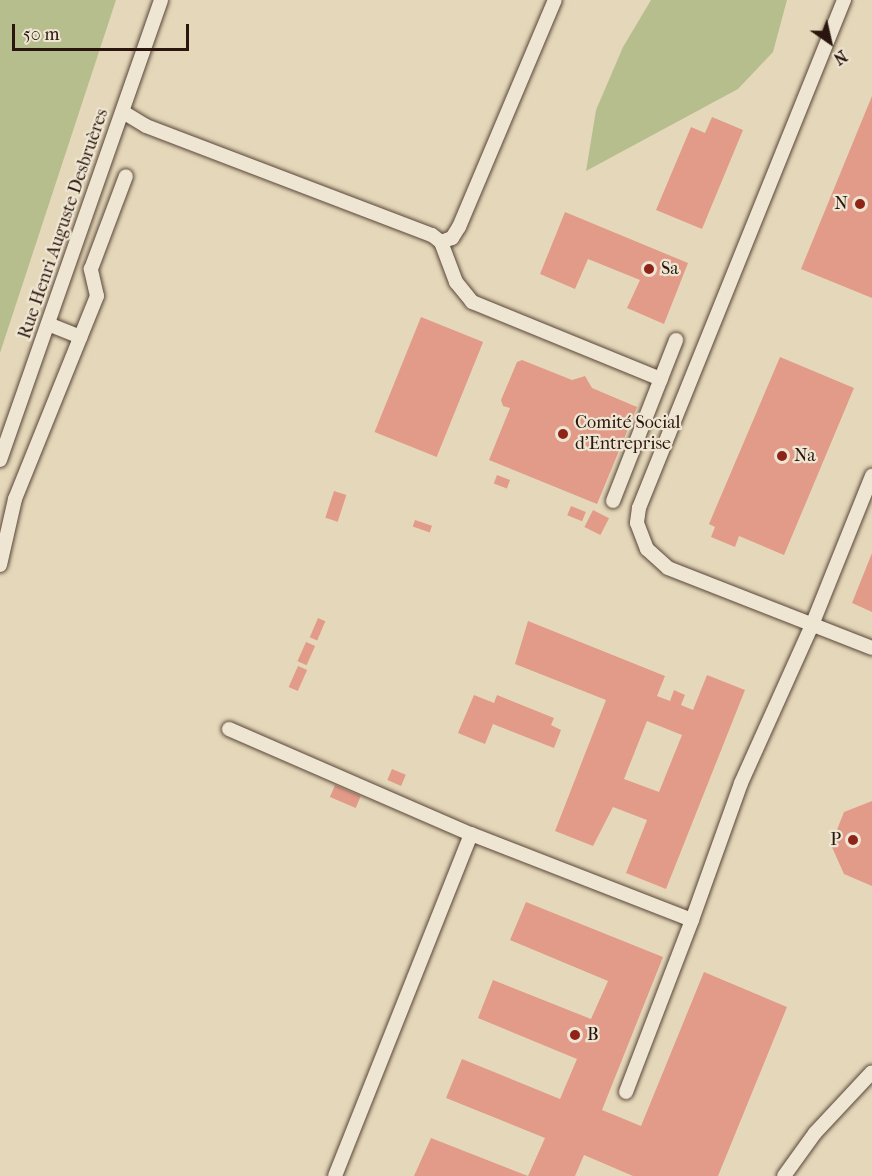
<!DOCTYPE html>
<meta charset="utf-8">
<style>
body{margin:0}
#map{position:relative;width:872px;height:1176px;overflow:hidden;background:#e5d8ba;font-family:"IM FELL French Canon",serif}
div>[style]{position:absolute}
.green>*{inset:0;background:#b7be8e}
.building>*{inset:0;background:#e29b88;transform-origin:0 0}
.roads{filter:drop-shadow(0 0 2px #594639) drop-shadow(0 0 2px #594639)}
.service>*{height:14px;margin:-7px;padding:0 7px;transform-origin:7px;border-radius:7px;background:#eee6d2}
.dots>*{width:16px;height:16px;translate:-50% -50%;box-sizing:border-box;border:3px solid #eee6d2;border-radius:50%}
span{translate:-50% -50%;white-space:nowrap;text-align:center;line-height:1.15;-webkit-text-stroke:4.5px #eee6d2;paint-order:stroke}
.poi-label{font-size:18px;color:#2a160e}
.right{translate:-100% -50%;text-align:right}
.left{translate:0 -50%;text-align:left}
.street-label{font-size:18px;color:#2a160e}
.north{position:absolute;left:800px;top:12px;width:60px;height:60px;-webkit-text-stroke:4px #eee6d2;paint-order:stroke;rotate:146deg;font-size:16px;font-weight:700;line-height:24px;text-align:center;color:#2a160e}
.north::after{content:'';display:block;margin:auto;width:21px;height:27px;background:#2a160e;clip-path:polygon(50% 0,100% 100%,50% 72%,0 100%)}
.scale{position:absolute;left:12px;top:24px;width:177px;height:27px;box-sizing:border-box;border:3px solid #2a160e;border-top:0;padding-left:8px;font-size:18px;line-height:21px;white-space:nowrap;color:#2a160e;-webkit-text-stroke:4px #eee6d2;paint-order:stroke}
</style>
<div id="map">
<div class="green">
<div style="clip-path:polygon(0 0,116px 0,0 353px)"></div>
<div style="clip-path:polygon(651px 0,787px 0,773px 52px,738px 89px,586px 171px,596px 110px,623px 47px)"></div>
</div>
<div class="building">
<div style="clip-path:polygon(872px 96px,872px 298px,801px 269px)"></div>
<div style="clip-path:polygon(712px 117px,743px 130px,702px 229px,656px 210px,691px 127px,705px 133px)"></div>
<div style="clip-path:polygon(565px 212px,688px 263px,664px 324px,627px 308px,640px 280px,588px 259px,575px 289px,540px 274px)"></div>
<div style="left:421px;top:317px;width:67px;height:124px;rotate:22deg"></div>
<div style="clip-path:polygon(780px 357px,854px 388px,784px 555px,739px 536px,735px 547px,711px 537px,715px 527px,709px 524px)"></div>
<div style="clip-path:polygon(522px 360px,572px 380px,585px 376px,592px 388px,637px 407px,597px 504px,489px 460px,510px 408px,503px 406px,501px 400px,517px 362px)"></div>
<div style="left:497px;top:475px;width:14px;height:9px;rotate:21deg"></div>
<div style="left:334px;top:491px;width:13px;height:28px;rotate:18deg"></div>
<div style="left:571px;top:506px;width:16px;height:10px;rotate:22deg"></div>
<div style="left:593px;top:510px;width:18px;height:19px;rotate:27deg"></div>
<div style="left:415px;top:520px;width:18px;height:7px;rotate:19deg"></div>
<div style="clip-path:polygon(872px 553px,872px 612px,852px 603px)"></div>
<div style="left:318px;top:618px;width:8px;height:21px;rotate:23deg"></div>
<div style="clip-path:polygon(evenodd,528px 621px,665px 676px,657px 696px,670px 701px,674px 690px,685px 695px,681px 705px,693px 710px,707px 675px,745px 690px,666px 889px,626px 873px,647px 820px,613px 807px,593px 846px,555px 831px,606px 700px,515px 664px,528px 621px,647px 721px,682px 735px,659px 792px,624px 779px,647px 721px)"></div>
<div style="left:306px;top:642px;width:10px;height:21px;rotate:24deg"></div>
<div style="left:298px;top:666px;width:10px;height:23px;rotate:24deg"></div>
<div style="clip-path:polygon(474px 695px,494px 703px,497px 695px,554px 718px,551px 725px,561px 730px,554px 748px,493px 724px,485px 744px,458px 733px)"></div>
<div style="left:392px;top:769px;width:15px;height:12px;rotate:23deg"></div>
<div style="left:335px;top:785px;width:28px;height:13px;rotate:23deg"></div>
<div style="clip-path:polygon(872px 801px,872px 886px,844px 874px,831px 845px,844px 812px)"></div>
<div style="clip-path:polygon(526px 902px,663px 957px,602px 1110px,641px 1126px,704px 972px,787px 1007px,718px 1176px,633px 1176px,584px 1155px,575px 1176px,528px 1176px,545px 1138px,446px 1098px,462px 1059px,560px 1099px,577px 1059px,478px 1018px,493px 980px,591px 1019px,608px 981px,510px 940px)"></div>
<div style="clip-path:polygon(431px 1138px,528px 1176px,414px 1176px)"></div>
</div>
<div class="roads">
<div class="service">
<div style="left:844px;top:0;width:548px;rotate:111.98deg"></div>
<div style="left:639px;top:508px;width:15px;rotate:98deg"></div>
<div style="left:637px;top:523px;width:28px;rotate:69deg"></div>
<div style="left:647px;top:549px;width:28px;rotate:42deg"></div>
<div style="left:668px;top:568px;width:219px;rotate:21.4deg"></div>
<div style="left:123px;top:112px;width:27px;rotate:31deg"></div>
<div style="left:146px;top:126px;width:306px;rotate:20.9deg"></div>
<div style="left:432px;top:235px;width:11px;rotate:38deg"></div>
<div style="left:441px;top:242px;width:43px;rotate:69.4deg"></div>
<div style="left:456px;top:282px;width:26px;rotate:51deg"></div>
<div style="left:472px;top:302px;width:204px;rotate:22.2deg"></div>
<div style="left:441px;top:242px;width:12px;rotate:-20deg"></div>
<div style="left:452px;top:238px;width:13px;rotate:-58deg"></div>
<div style="left:459px;top:227px;width:246px;rotate:-67.1deg"></div>
<div style="left:48px;top:324px;width:35px;rotate:22deg"></div>
<div style="left:0;top:460px;width:487px;rotate:-70.7deg"></div>
<div style="left:613px;top:501px;width:173px;rotate:-68.6deg"></div>
<div style="left:0;top:565px;width:68px;rotate:-77.2deg"></div>
<div style="left:15px;top:499px;width:219px;rotate:-68deg"></div>
<div style="left:97px;top:296px;width:28px;rotate:-103deg"></div>
<div style="left:91px;top:269px;width:99px;rotate:-69.4deg"></div>
<div style="left:229px;top:729px;width:264px;rotate:23.5deg"></div>
<div style="left:471px;top:834px;width:237px;rotate:21.3deg"></div>
<div style="left:692px;top:920px;width:145px;rotate:-70.3deg"></div>
<div style="left:741px;top:783px;width:173px;rotate:-65.8deg"></div>
<div style="left:812px;top:625px;width:161px;rotate:-68.1deg"></div>
<div style="left:626px;top:1092px;width:184px;rotate:-69deg"></div>
<div style="left:335px;top:1176px;width:368px;rotate:-68.3deg"></div>
<div style="left:784px;top:1176px;width:53px;rotate:-54.2deg"></div>
<div style="left:815px;top:1133px;width:83px;rotate:-46.9deg"></div>
</div>
</div>
<div class="dots">
<div style="left:860px;top:204px;background:#8f2418"></div>
<div style="left:649px;top:269px;background:#8f2418"></div>
<div style="left:563px;top:434px;background:#8f2418"></div>
<div style="left:782px;top:456px;background:#8f2418"></div>
<div style="left:853px;top:840px;background:#8f2418"></div>
<div style="left:575px;top:1035px;background:#8f2418"></div>
</div>
<div class="poi-label">
<span class="right" style="left:848px;top:204px">N</span>
<span class="left" style="left:661px;top:269px">Sa</span>
<span class="left" style="left:575px;top:434px">Comité Social<br>d'Entreprise</span>
<span class="left" style="left:794px;top:456px">Na</span>
<span class="right" style="left:841px;top:840px">P</span>
<span class="left" style="left:587px;top:1035px">B</span>
</div>
<div class="street-label">
<span style="left:64px;top:224px;rotate:-71deg">Rue Henri Auguste Desbruères</span>
</div>
<div class="north">N</div>
<div class="scale">50 m</div>
</div>
